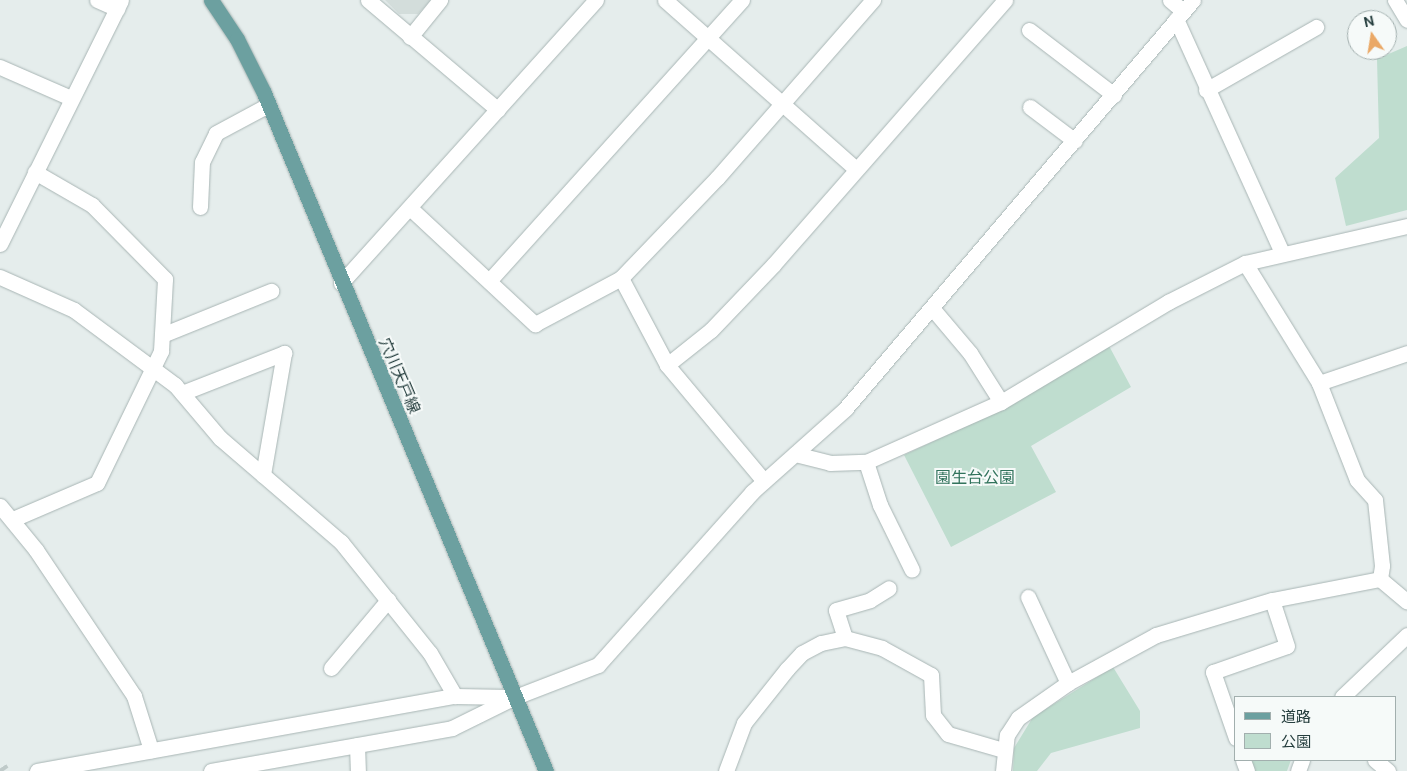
<!DOCTYPE html>
<meta charset="utf-8">
<style>
body{margin:0}
#map{position:relative;width:1407px;height:771px;overflow:hidden;background:#e5edec;font-family:"DM Sans","Noto Sans JP",sans-serif}
div>[style]{position:absolute}
.built>*{inset:0;background:#d3dddb}
.green>*{inset:0;background:#bfddcf}
.minor-tunnel>*{height:15px;margin-top:-7.5px;transform-origin:0;background:repeating-linear-gradient(90deg,#bfcac9 0 15px,transparent 0 23px)}
.roads{filter:drop-shadow(0 0 1px #a8b5b4) drop-shadow(0 0 1px #a8b5b4)}
.minor>*{height:15px;margin:-7.5px;padding:0 7.5px;transform-origin:7.5px;border-radius:7.5px;background:#fff}
.major>*{height:15px;margin:-7.5px;padding:0 7.5px;transform-origin:7.5px;border-radius:7.5px;background:#6ca0a0}
span{translate:-50% -50%;white-space:nowrap;text-align:center;line-height:1.15;-webkit-text-stroke:4px #f6faf9;paint-order:stroke}
.street-label{font-size:16px;color:#253e3e}
.park-label{font-size:16px;color:#31735c}
.legend{position:absolute;left:1234px;top:696px;width:162px;height:65px;box-sizing:border-box;background:#f6faf9;border:1px solid #a2afae;margin:0;padding:6px 9px;list-style:none;font-size:15px;color:#253e3e}
.legend li{display:flex;align-items:center;gap:10px;height:25px}
.legend b{width:25px;border:1px solid #a2afae}
.north{position:absolute;left:1347px;top:10px;width:50px;height:50px;box-sizing:border-box;background:#f6faf9;border:1px solid #a2afae;border-radius:50%;rotate:347deg;font-size:14px;font-weight:700;line-height:20px;text-align:center;color:#253e3e}
.north::after{content:'';display:block;margin:auto;width:18px;height:22px;background:#eaa866;clip-path:polygon(50% 0,100% 100%,50% 72%,0 100%)}
</style>
<div id="map">
<div class="built">
<div style="clip-path:polygon(385px 0,431px 0,418px 14px,399px 14px)"></div>
</div>
<div class="green">
<div style="clip-path:polygon(1407px 46px,1407px 210px,1346px 226px,1335px 178px,1379px 138px,1377px 59px)"></div>
<div style="clip-path:polygon(1108px 344px,1131px 387px,1031px 446px,1056px 492px,951px 547px,904px 455px,1003px 409px)"></div>
<div style="clip-path:polygon(1113px 667px,1140px 711px,1140px 728px,1051px 753px,1037px 771px,1013px 771px,1014px 748px,1033px 717px)"></div>
<div style="clip-path:polygon(1250px 760px,1291px 760px,1287px 771px,1254px 771px)"></div>
</div>
<div class="minor-tunnel">
<div style="left:0;top:768px;width:4px;rotate:56deg"></div>
</div>
<div class="roads">
<div class="minor">
<div style="left:97px;top:0;width:22px;rotate:24deg"></div>
<div style="left:368px;top:0;width:170px;rotate:40.2deg"></div>
<div style="left:665px;top:0;width:254px;rotate:41.5deg"></div>
<div style="left:1170px;top:0;width:17px;rotate:40deg"></div>
<div style="left:1395px;top:0;width:23px;rotate:59deg"></div>
<div style="left:1176px;top:19px;width:257px;rotate:65.6deg"></div>
<div style="left:1029px;top:30px;width:107px;rotate:37.4deg"></div>
<div style="left:410px;top:37px;width:48px;rotate:-51deg"></div>
<div style="left:0;top:67px;width:77px;rotate:23.6deg"></div>
<div style="left:1206px;top:90px;width:127px;rotate:-29.8deg"></div>
<div style="left:1030px;top:107px;width:56px;rotate:37.1deg"></div>
<div style="left:200px;top:207px;width:45px;rotate:-87.5deg"></div>
<div style="left:202px;top:162px;width:32px;rotate:-64deg"></div>
<div style="left:216px;top:133px;width:59px;rotate:-28.3deg"></div>
<div style="left:410px;top:208px;width:171px;rotate:42.9deg"></div>
<div style="left:535px;top:324px;width:98px;rotate:-28.1deg"></div>
<div style="left:621px;top:278px;width:139px;rotate:-46.2deg"></div>
<div style="left:717px;top:178px;width:237px;rotate:-48.8deg"></div>
<div style="left:0;top:244px;width:272px;rotate:-63.6deg"></div>
<div style="left:1245px;top:263px;width:141px;rotate:58.3deg"></div>
<div style="left:1319px;top:383px;width:104px;rotate:68.6deg"></div>
<div style="left:1357px;top:480px;width:27px;rotate:48deg"></div>
<div style="left:1375px;top:500px;width:66px;rotate:83.9deg"></div>
<div style="left:1382px;top:566px;width:13px;rotate:99deg"></div>
<div style="left:0;top:277px;width:81px;rotate:24deg"></div>
<div style="left:74px;top:310px;width:126px;rotate:36.6deg"></div>
<div style="left:175px;top:385px;width:70px;rotate:49.7deg"></div>
<div style="left:220px;top:438px;width:160px;rotate:40.7deg"></div>
<div style="left:341px;top:542px;width:142px;rotate:51.3deg"></div>
<div style="left:430px;top:653px;width:50px;rotate:59.8deg"></div>
<div style="left:621px;top:278px;width:98px;rotate:62.1deg"></div>
<div style="left:667px;top:365px;width:151px;rotate:50.1deg"></div>
<div style="left:489px;top:281px;width:378px;rotate:-48deg"></div>
<div style="left:341px;top:283px;width:381px;rotate:-48deg"></div>
<div style="left:932px;top:308px;width:59px;rotate:49.8deg"></div>
<div style="left:970px;top:353px;width:58px;rotate:57.7deg"></div>
<div style="left:162px;top:335px;width:118px;rotate:-22deg"></div>
<div style="left:667px;top:365px;width:56px;rotate:-38.5deg"></div>
<div style="left:711px;top:330px;width:91px;rotate:-46.3deg"></div>
<div style="left:774px;top:264px;width:351px;rotate:-48.8deg"></div>
<div style="left:1319px;top:383px;width:93px;rotate:-18.8deg"></div>
<div style="left:182px;top:393px;width:110px;rotate:-21.4deg"></div>
<div style="left:284px;top:353px;width:124px;rotate:99.8deg"></div>
<div style="left:795px;top:454px;width:36px;rotate:14deg"></div>
<div style="left:830px;top:463px;width:36px;rotate:-2deg"></div>
<div style="left:866px;top:462px;width:148px;rotate:-24deg"></div>
<div style="left:1001px;top:402px;width:195px;rotate:-30.9deg"></div>
<div style="left:1168px;top:302px;width:86px;rotate:-26.9deg"></div>
<div style="left:1245px;top:263px;width:166px;rotate:-12.9deg"></div>
<div style="left:866px;top:462px;width:45px;rotate:72deg"></div>
<div style="left:880px;top:505px;width:72px;rotate:63.8deg"></div>
<div style="left:0;top:506px;width:57px;rotate:50.7deg"></div>
<div style="left:36px;top:550px;width:176px;rotate:56.1deg"></div>
<div style="left:134px;top:696px;width:57px;rotate:72.5deg"></div>
<div style="left:13px;top:519px;width:91px;rotate:-23.2deg"></div>
<div style="left:97px;top:483px;width:147px;rotate:-64.1deg"></div>
<div style="left:161px;top:351px;width:72px;rotate:-86.8deg"></div>
<div style="left:165px;top:279px;width:104px;rotate:-134.6deg"></div>
<div style="left:92px;top:205px;width:66px;rotate:-149.9deg"></div>
<div style="left:1028px;top:597px;width:95px;rotate:65.1deg"></div>
<div style="left:845px;top:638px;width:29px;rotate:-108deg"></div>
<div style="left:836px;top:610px;width:35px;rotate:-16deg"></div>
<div style="left:870px;top:600px;width:22px;rotate:-32deg"></div>
<div style="left:331px;top:668px;width:89px;rotate:-50deg"></div>
<div style="left:1342px;top:697px;width:90px;rotate:-43.6deg"></div>
<div style="left:1236px;top:738px;width:70px;rotate:-109.2deg"></div>
<div style="left:1213px;top:672px;width:78px;rotate:-19.4deg"></div>
<div style="left:1287px;top:646px;width:48px;rotate:-108.1deg"></div>
<div style="left:357px;top:745px;width:26px;rotate:88deg"></div>
<div style="left:1243px;top:760px;width:12px;rotate:70deg"></div>
<div style="left:1375px;top:760px;width:17px;rotate:40deg"></div>
<div style="left:37px;top:771px;width:425px;rotate:-10.2deg"></div>
<div style="left:455px;top:696px;width:56px;rotate:1deg"></div>
<div style="left:211px;top:771px;width:245px;rotate:-10.1deg"></div>
<div style="left:452px;top:728px;width:70px;rotate:-26.2deg"></div>
<div style="left:515px;top:697px;width:89px;rotate:-21.1deg"></div>
<div style="left:598px;top:665px;width:232px;rotate:-48.3deg"></div>
<div style="left:752px;top:492px;width:125px;rotate:-41.7deg"></div>
<div style="left:845px;top:409px;width:537px;rotate:-49.61deg"></div>
<div style="left:726px;top:771px;width:51px;rotate:-69.4deg"></div>
<div style="left:744px;top:723px;width:69px;rotate:-51.5deg"></div>
<div style="left:787px;top:669px;width:22px;rotate:-47deg"></div>
<div style="left:802px;top:653px;width:21px;rotate:-28deg"></div>
<div style="left:821px;top:643px;width:25px;rotate:-12deg"></div>
<div style="left:845px;top:638px;width:38px;rotate:15deg"></div>
<div style="left:882px;top:648px;width:56px;rotate:28.9deg"></div>
<div style="left:931px;top:675px;width:40px;rotate:87.1deg"></div>
<div style="left:933px;top:715px;width:24px;rotate:52deg"></div>
<div style="left:948px;top:734px;width:57px;rotate:16.2deg"></div>
<div style="left:1003px;top:771px;width:36px;rotate:-84deg"></div>
<div style="left:1007px;top:735px;width:20px;rotate:-57deg"></div>
<div style="left:1018px;top:718px;width:61px;rotate:-35deg"></div>
<div style="left:1068px;top:683px;width:100px;rotate:-28.6deg"></div>
<div style="left:1156px;top:635px;width:121px;rotate:-16.8deg"></div>
<div style="left:1272px;top:600px;width:110px;rotate:-11deg"></div>
<div style="left:1380px;top:579px;width:35px;rotate:40deg"></div>
<div style="left:1298px;top:771px;width:12px;rotate:-70deg"></div>
</div>
<div class="major">
<div style="left:211px;top:0;width:47px;rotate:56.3deg"></div>
<div style="left:237px;top:39px;width:60px;rotate:63.4deg"></div>
<div style="left:264px;top:93px;width:734px;rotate:67.42deg"></div>
</div>
</div>
<div class="street-label">
<span style="left:399px;top:376px;rotate:67deg">穴川天戸線</span>
</div>
<div class="park-label">
<span style="left:975px;top:478px">園生台公園</span>
</div>
<ul class="legend">
<li><b style="height:6px;background:#6ca0a0"></b>道路</li>
<li><b style="height:14px;background:#bfddcf"></b>公園</li>
</ul>
<div class="north">N</div>
</div>
